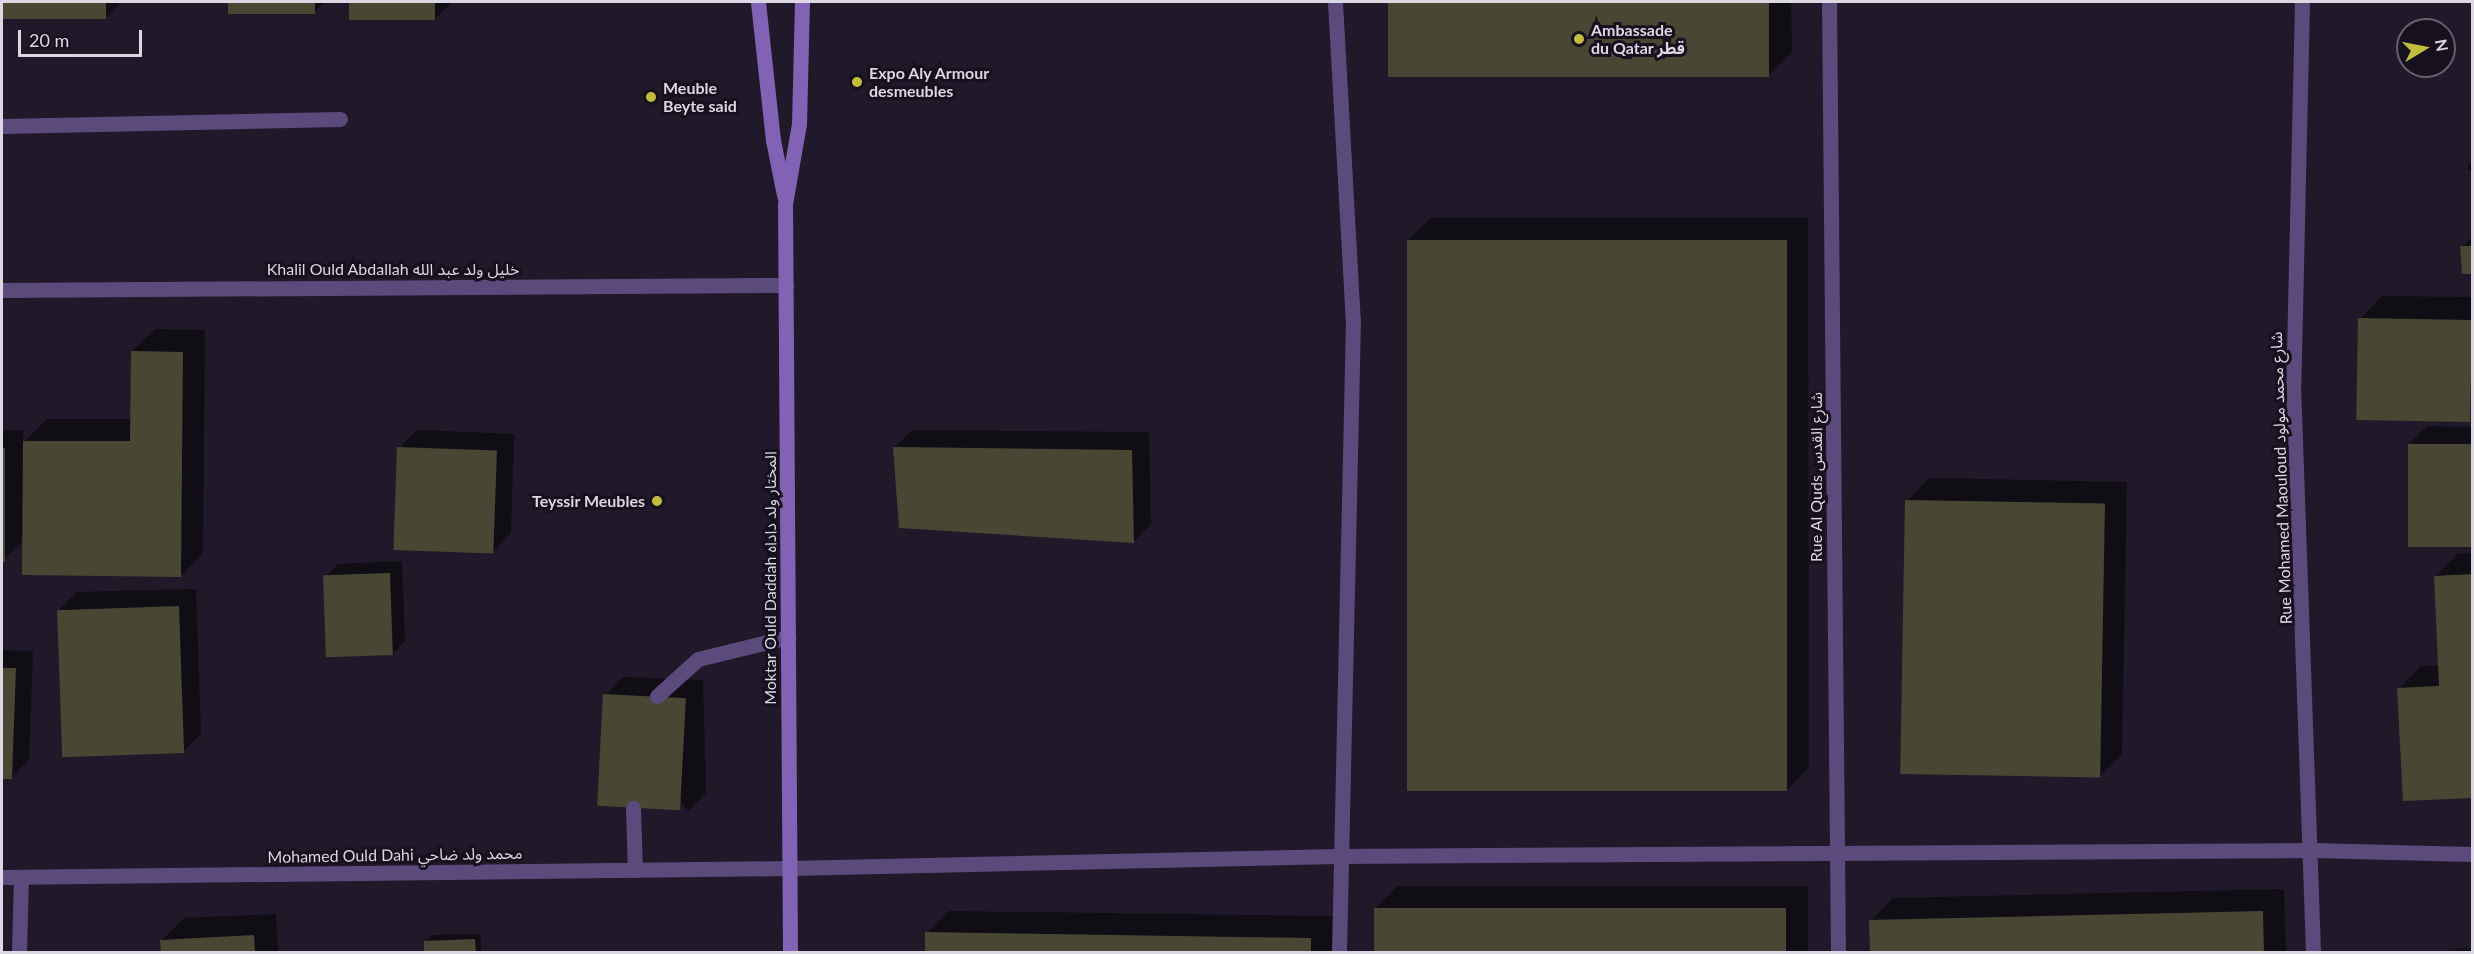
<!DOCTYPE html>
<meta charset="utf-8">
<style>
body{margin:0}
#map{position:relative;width:2474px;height:954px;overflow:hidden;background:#1f1929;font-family:Lato,"Noto Sans Arabic",sans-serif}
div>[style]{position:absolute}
.shadow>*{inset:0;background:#0007}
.building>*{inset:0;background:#474734;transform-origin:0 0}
.lane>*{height:15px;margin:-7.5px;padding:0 7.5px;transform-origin:7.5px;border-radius:7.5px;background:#5d4a7d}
.street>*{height:15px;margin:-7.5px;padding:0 7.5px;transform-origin:7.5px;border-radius:7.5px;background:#5d4a7d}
.secondary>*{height:15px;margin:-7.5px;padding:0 7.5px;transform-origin:7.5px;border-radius:7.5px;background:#8262b4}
.dots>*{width:16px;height:16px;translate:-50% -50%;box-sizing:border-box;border:3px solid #16101f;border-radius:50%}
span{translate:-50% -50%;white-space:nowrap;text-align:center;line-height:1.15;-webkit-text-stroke:6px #16101f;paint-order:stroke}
.poi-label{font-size:16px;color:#dbd7e3;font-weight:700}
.left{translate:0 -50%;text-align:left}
.right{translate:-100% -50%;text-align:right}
.street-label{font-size:16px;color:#dbd7e3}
.frame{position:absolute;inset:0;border:3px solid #dbd7e3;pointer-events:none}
.north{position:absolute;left:2396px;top:18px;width:60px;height:60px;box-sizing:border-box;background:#16101f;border:2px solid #65606d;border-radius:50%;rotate:80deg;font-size:16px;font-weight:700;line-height:24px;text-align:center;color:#dbd7e3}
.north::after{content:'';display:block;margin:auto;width:21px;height:27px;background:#c2bd3f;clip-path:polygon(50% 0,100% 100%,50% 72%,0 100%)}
.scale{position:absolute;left:18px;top:30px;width:124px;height:27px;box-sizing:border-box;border:3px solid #dbd7e3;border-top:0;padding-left:8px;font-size:18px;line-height:21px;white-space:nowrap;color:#dbd7e3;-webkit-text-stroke:4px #16101f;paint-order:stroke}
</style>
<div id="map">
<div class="shadow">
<div style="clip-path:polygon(2px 2px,122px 2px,105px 19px,2px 18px)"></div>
<div style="clip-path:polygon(230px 2px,325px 2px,314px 12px,230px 13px)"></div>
<div style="clip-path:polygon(350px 2px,452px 2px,435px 19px,350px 19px)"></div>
<div style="clip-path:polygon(1389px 2px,1791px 2px,1792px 52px,1770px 74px,1389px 75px)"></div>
<div style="clip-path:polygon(2472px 161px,2472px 170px,2468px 170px,2468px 165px)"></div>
<div style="clip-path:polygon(1431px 218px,1808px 218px,1809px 767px,1787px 790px,1408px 240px)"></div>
<div style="clip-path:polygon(2472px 237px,2472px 273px,2463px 273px,2462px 247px)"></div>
<div style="clip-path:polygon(2382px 296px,2472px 297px,2472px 419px,2359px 419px,2360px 319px)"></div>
<div style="clip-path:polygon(155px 329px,205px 330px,203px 553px,181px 576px,23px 541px,2px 561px,2px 430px,23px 430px,23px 443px,47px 419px,132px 419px,132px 351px)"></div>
<div style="clip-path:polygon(2427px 426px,2472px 427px,2472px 544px,2411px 545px,2409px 444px)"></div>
<div style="clip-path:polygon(417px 430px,514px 434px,511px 533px,493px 552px,399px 448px)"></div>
<div style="clip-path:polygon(912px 430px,1149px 432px,1151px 524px,1133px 542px,894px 448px)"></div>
<div style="clip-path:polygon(1929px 478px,2127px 482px,2122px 754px,2100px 776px,1907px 501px)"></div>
<div style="clip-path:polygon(2472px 553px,2472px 797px,2405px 800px,2399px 689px,2421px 666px,2440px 666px,2435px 576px,2458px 554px)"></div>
<div style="clip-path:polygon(402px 561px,405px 641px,393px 654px,325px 577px,338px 564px)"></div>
<div style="clip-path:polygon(196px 589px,201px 734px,183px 752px,59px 610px,77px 592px)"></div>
<div style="clip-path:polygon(2px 650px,33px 651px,29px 760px,11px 778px,2px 778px)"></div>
<div style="clip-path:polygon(623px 677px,703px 680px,706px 793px,688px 811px,605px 695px)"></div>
<div style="clip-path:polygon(1398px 886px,1808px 886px,1808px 952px,1376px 952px,1375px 908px)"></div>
<div style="clip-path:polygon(2284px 889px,2286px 952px,1872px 952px,1871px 921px,1893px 898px)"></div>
<div style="clip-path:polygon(949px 911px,1333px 916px,1333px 952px,926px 952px,927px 933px)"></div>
<div style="clip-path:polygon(276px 914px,278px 952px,162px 952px,162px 940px,184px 918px)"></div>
<div style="clip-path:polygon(481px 934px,481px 952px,426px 952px,426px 942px,432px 935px)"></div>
<div style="clip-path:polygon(2472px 948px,2472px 952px,2448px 952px,2451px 950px)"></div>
</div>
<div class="building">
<div style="left:2px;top:2px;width:104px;height:17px"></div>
<div style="left:228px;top:2px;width:87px;height:12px"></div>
<div style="left:349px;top:2px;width:86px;height:18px"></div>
<div style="left:1388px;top:2px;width:381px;height:75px"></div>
<div style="left:1407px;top:240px;width:380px;height:551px"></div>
<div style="clip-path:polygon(2460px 246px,2472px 246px,2472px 274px,2462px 274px)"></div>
<div style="left:2358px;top:318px;width:114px;height:102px;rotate:1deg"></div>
<div style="clip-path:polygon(131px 351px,183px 352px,181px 577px,22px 575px,23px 441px,130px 441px)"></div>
<div style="left:2408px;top:444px;width:64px;height:103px"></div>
<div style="left:397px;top:447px;width:100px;height:103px;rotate:2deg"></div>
<div style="clip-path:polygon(893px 447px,1132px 450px,1134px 543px,899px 528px)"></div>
<div style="left:2px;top:448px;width:3px;height:114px"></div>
<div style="left:1905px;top:500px;width:200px;height:274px;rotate:1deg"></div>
<div style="left:390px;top:573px;width:82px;height:67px;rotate:88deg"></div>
<div style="clip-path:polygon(2472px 574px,2472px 798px,2403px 801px,2397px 688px,2439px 686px,2434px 576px)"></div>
<div style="left:179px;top:606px;width:147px;height:122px;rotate:88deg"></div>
<div style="clip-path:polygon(2px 668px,16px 668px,12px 779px,2px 779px)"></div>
<div style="left:603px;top:694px;width:83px;height:112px;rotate:3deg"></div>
<div style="left:1374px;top:908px;width:412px;height:44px"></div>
<div style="clip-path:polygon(2263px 911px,2264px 952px,1870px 952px,1869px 920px)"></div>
<div style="clip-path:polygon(925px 932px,1311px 938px,1311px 952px,925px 952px)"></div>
<div style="clip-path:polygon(254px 935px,255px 952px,161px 952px,160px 940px)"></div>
<div style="clip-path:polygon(475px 939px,476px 952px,424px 952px,424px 941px)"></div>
</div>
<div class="lane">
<div style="left:2px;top:126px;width:338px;rotate:-1.2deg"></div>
<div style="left:657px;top:696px;width:55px;rotate:-42.1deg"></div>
<div style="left:698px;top:659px;width:93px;rotate:-13.7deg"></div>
<div style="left:633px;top:808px;width:62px;rotate:88.2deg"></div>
</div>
<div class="street">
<div style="left:1335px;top:2px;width:319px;rotate:86.8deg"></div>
<div style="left:1353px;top:320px;width:632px;rotate:91.27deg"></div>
<div style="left:1829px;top:2px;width:950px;rotate:89.46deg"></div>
<div style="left:2302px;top:2px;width:382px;rotate:91.3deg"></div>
<div style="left:2293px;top:384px;width:568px;rotate:87.98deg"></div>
<div style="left:2px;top:290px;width:784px;rotate:-0.37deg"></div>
<div style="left:2px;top:877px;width:788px;rotate:-0.65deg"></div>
<div style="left:790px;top:868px;width:549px;rotate:-1.25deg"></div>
<div style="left:1339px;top:856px;width:973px;rotate:-0.35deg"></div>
<div style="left:2312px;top:850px;width:160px;rotate:1.4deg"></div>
<div style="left:19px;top:952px;width:75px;rotate:-88.5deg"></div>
</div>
<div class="secondary">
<div style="left:758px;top:2px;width:139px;rotate:83.8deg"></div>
<div style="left:773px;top:140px;width:56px;rotate:78.7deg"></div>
<div style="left:790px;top:952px;width:748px;rotate:-90.38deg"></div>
<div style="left:785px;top:204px;width:81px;rotate:-80.1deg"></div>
<div style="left:799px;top:124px;width:122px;rotate:-88.6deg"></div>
</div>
<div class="dots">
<div style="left:1579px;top:39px;background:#c2bd3f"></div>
<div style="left:857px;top:82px;background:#c2bd3f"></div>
<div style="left:651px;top:97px;background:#c2bd3f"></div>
<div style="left:657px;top:501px;background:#c2bd3f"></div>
</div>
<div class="poi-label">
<span class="left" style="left:1591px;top:39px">Ambassade<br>du Qatar قطر</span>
<span class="left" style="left:869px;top:82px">Expo Aly Armour<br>desmeubles</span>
<span class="left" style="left:663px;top:97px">Meuble<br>Beyte said</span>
<span class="right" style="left:645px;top:501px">Teyssir Meubles</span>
</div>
<div class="street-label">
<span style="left:393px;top:269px">Khalil Ould Abdallah خليل ولد عبد الله</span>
<span style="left:1816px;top:477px;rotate:-90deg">Rue Al Quds شارع القدس</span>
<span style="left:2281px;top:478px;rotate:-92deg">Rue Mohamed Maouloud شارع محمد مولود</span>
<span style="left:770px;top:578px;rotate:-90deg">Moktar Ould Daddah المختار ولد داداه</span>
<span style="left:395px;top:855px;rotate:-1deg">Mohamed Ould Dahi محمد ولد ضاحي</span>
</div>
<div class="frame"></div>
<div class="north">N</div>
<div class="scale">20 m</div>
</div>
